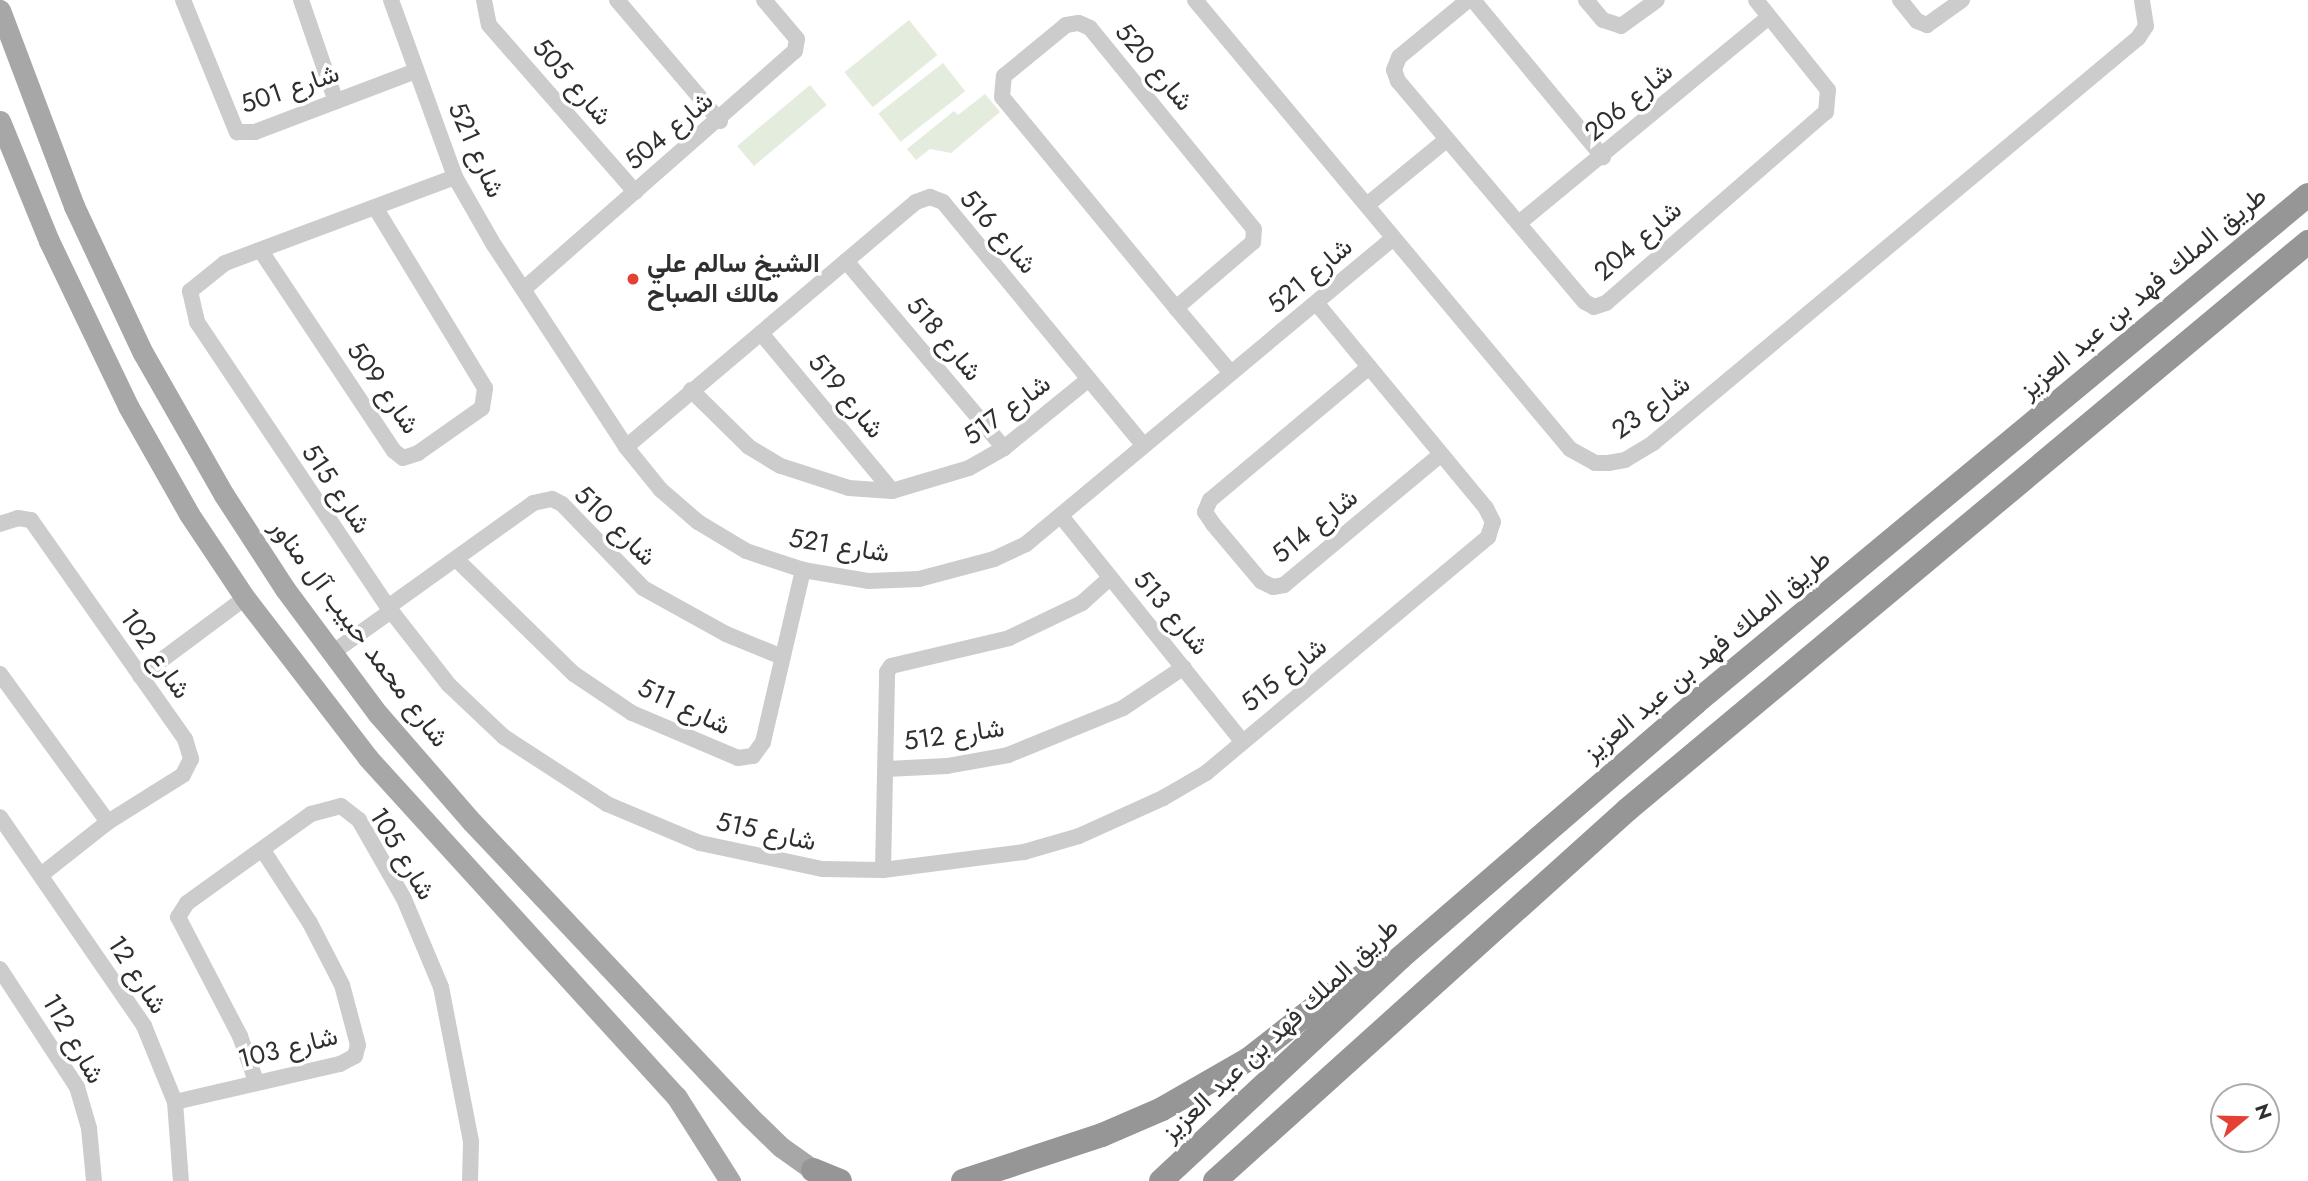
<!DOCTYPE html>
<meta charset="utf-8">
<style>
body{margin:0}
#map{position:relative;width:2308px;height:1181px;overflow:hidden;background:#fff;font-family:Jost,Vazirmatn,sans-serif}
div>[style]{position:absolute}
.green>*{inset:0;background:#e3ecdd;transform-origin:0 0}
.minor>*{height:16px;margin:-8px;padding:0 8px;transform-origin:8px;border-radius:8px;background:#ccc}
.major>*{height:21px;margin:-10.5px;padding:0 10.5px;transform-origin:10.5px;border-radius:10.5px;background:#a7a7a7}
.highway>*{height:24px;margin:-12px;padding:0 12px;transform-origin:12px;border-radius:12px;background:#969696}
.dots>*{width:19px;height:19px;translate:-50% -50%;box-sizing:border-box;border:4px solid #fff;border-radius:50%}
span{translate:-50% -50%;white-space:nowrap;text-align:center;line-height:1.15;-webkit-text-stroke:7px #fff;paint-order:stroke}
.street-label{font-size:26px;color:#2f2f2f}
.poi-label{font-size:26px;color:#2f2f2f;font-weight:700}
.left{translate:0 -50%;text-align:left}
.north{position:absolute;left:2210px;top:1083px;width:70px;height:70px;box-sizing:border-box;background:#fff;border:2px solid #acacac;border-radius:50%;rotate:71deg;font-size:19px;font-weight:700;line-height:28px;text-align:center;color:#2f2f2f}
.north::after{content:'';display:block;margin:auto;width:24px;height:32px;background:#e44034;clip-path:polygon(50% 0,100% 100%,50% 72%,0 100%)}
</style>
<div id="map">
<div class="green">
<div style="left:909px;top:20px;width:45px;height:83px;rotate:51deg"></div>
<div style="left:943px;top:63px;width:36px;height:82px;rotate:52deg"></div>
<div style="left:810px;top:85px;width:26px;height:95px;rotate:50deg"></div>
<div style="clip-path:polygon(985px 94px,1000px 112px,951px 153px,930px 149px,916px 160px,907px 149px,954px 111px,958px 115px)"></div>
</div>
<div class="minor">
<div style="left:183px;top:0;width:143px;rotate:67.8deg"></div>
<div style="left:237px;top:132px;width:18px"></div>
<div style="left:255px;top:132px;width:172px;rotate:-20.8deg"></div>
<div style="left:301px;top:0;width:105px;rotate:71deg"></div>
<div style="left:391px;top:0;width:188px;rotate:70.1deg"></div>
<div style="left:455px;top:177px;width:78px;rotate:60.2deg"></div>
<div style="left:494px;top:245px;width:241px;rotate:56.8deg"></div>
<div style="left:626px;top:447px;width:55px;rotate:50.9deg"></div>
<div style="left:661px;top:490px;width:49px;rotate:40.9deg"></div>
<div style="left:698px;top:522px;width:56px;rotate:31.1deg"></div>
<div style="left:746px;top:551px;width:60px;rotate:18.4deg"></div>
<div style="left:803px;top:570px;width:67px;rotate:9.5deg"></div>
<div style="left:869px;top:581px;width:50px;rotate:-2.3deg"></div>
<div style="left:919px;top:579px;width:78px;rotate:-14.9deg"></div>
<div style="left:994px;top:559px;width:35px;rotate:-25deg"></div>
<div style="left:1026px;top:544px;width:478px;rotate:-39.8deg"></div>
<div style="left:484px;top:0;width:25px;rotate:79deg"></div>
<div style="left:489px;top:25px;width:222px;rotate:48.8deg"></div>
<div style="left:617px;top:0;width:159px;rotate:49.6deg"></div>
<div style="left:1195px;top:0;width:585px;rotate:50.13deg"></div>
<div style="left:1570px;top:449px;width:29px;rotate:29deg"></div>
<div style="left:1595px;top:463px;width:13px"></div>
<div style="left:1608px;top:463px;width:17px;rotate:-10deg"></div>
<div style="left:1625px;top:460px;width:33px;rotate:-31deg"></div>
<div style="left:1653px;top:443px;width:632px;rotate:-39.86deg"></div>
<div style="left:2138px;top:38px;width:14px;rotate:-56deg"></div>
<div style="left:2146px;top:26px;width:26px;rotate:-99deg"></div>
<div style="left:1468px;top:0;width:89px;rotate:140.4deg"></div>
<div style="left:1399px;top:57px;width:14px;rotate:111deg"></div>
<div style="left:1394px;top:70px;width:12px;rotate:70deg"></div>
<div style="left:1398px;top:81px;width:289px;rotate:49.8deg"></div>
<div style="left:1585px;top:302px;width:10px;rotate:29deg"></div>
<div style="left:1594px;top:307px;width:13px;rotate:-18deg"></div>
<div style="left:1606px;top:303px;width:291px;rotate:-41deg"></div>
<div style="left:1826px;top:112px;width:22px;rotate:-85deg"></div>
<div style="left:1828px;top:90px;width:115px;rotate:-128.7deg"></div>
<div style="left:1473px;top:0;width:204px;rotate:50.4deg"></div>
<div style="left:1586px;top:0;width:26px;rotate:50deg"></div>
<div style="left:1603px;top:20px;width:19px;rotate:18deg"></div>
<div style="left:1621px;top:26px;width:44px;rotate:-35.8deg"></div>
<div style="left:1900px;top:0;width:27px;rotate:51deg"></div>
<div style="left:1917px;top:21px;width:11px;rotate:22deg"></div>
<div style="left:1927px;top:25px;width:43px;rotate:-35.5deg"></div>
<div style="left:455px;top:177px;width:246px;rotate:159.5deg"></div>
<div style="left:225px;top:263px;width:45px;rotate:141.3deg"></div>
<div style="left:190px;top:291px;width:32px;rotate:77deg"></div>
<div style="left:197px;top:322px;width:343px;rotate:56.2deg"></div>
<div style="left:388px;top:607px;width:99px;rotate:52deg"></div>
<div style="left:449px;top:685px;width:76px;rotate:43.4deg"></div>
<div style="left:504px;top:737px;width:123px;rotate:33deg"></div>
<div style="left:607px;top:804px;width:101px;rotate:22.8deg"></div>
<div style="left:700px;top:843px;width:125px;rotate:12deg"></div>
<div style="left:822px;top:869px;width:61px;rotate:0.9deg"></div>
<div style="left:883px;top:870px;width:142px;rotate:-7.3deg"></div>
<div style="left:1024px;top:852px;width:57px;rotate:-16.2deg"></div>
<div style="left:1079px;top:836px;width:92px;rotate:-24.3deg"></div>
<div style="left:1163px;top:798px;width:50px;rotate:-30.2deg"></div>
<div style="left:1206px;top:773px;width:368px;rotate:-39.9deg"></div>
<div style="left:1488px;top:537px;width:16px;rotate:-72deg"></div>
<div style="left:1493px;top:522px;width:16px;rotate:-117deg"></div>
<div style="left:1486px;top:508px;width:265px;rotate:-129.6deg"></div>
<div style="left:1367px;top:205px;width:102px;rotate:-39.4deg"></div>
<div style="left:1519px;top:223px;width:324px;rotate:-39.5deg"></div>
<div style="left:261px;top:251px;width:240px;rotate:56.4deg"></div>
<div style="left:394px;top:451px;width:11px;rotate:38deg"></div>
<div style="left:403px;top:458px;width:16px;rotate:-18deg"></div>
<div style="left:418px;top:453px;width:78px;rotate:-35.1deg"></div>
<div style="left:482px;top:408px;width:20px;rotate:-81deg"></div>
<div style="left:485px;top:388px;width:210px;rotate:-121.3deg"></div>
<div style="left:846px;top:261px;width:245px;rotate:49.8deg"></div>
<div style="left:525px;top:288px;width:359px;rotate:-41.3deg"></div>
<div style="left:795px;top:51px;width:12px;rotate:-81deg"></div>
<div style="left:797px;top:39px;width:51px;rotate:-130.2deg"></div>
<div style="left:1176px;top:308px;width:273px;rotate:-129.5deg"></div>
<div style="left:1002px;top:97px;width:21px;rotate:-85deg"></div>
<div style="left:1004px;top:76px;width:80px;rotate:-39.4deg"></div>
<div style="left:1066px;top:25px;width:13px;rotate:-9deg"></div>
<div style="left:1079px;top:23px;width:12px;rotate:24deg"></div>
<div style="left:1090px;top:28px;width:259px;rotate:50.8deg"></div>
<div style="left:1254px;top:229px;width:13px;rotate:94deg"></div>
<div style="left:1253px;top:242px;width:101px;rotate:139.4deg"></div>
<div style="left:1176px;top:308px;width:85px;rotate:49.8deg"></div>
<div style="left:761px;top:333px;width:205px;rotate:50.3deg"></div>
<div style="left:1369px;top:367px;width:207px;rotate:140.1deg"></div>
<div style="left:1210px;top:500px;width:13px;rotate:113deg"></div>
<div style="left:1205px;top:512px;width:14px;rotate:56deg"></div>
<div style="left:1213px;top:524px;width:75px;rotate:49.9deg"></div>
<div style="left:1261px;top:581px;width:13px;rotate:27deg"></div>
<div style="left:1273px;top:587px;width:11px;rotate:-10deg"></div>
<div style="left:1284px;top:585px;width:203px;rotate:-39.8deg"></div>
<div style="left:691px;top:390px;width:81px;rotate:44.5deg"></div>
<div style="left:749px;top:447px;width:37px;rotate:31deg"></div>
<div style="left:781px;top:466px;width:71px;rotate:17.9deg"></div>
<div style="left:849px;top:488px;width:43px;rotate:4deg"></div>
<div style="left:892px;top:491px;width:80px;rotate:-16.6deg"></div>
<div style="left:969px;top:468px;width:40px;rotate:-29.7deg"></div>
<div style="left:1004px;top:448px;width:109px;rotate:-39.1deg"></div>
<div style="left:626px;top:447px;width:380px;rotate:-40.2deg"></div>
<div style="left:916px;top:202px;width:15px;rotate:-20deg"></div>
<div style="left:930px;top:197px;width:14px;rotate:21deg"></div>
<div style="left:943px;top:202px;width:315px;rotate:50.5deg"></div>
<div style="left:1061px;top:516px;width:289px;rotate:51.2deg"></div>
<div style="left:0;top:524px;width:19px;rotate:-18deg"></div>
<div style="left:18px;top:518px;width:13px;rotate:9deg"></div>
<div style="left:31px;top:520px;width:268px;rotate:54.9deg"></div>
<div style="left:185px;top:739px;width:21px;rotate:73deg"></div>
<div style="left:191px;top:759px;width:18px;rotate:117deg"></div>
<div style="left:183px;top:775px;width:89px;rotate:147.9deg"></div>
<div style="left:108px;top:822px;width:85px;rotate:141.7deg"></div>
<div style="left:456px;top:559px;width:165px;rotate:44.3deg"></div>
<div style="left:574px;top:674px;width:70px;rotate:33.9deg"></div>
<div style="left:632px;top:713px;width:115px;rotate:23deg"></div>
<div style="left:738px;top:758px;width:15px;rotate:-8deg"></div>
<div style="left:753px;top:756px;width:17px;rotate:-54deg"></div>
<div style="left:763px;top:742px;width:177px;rotate:-76.9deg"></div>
<div style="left:388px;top:607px;width:178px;rotate:-35.6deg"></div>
<div style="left:533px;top:503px;width:19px;rotate:-12deg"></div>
<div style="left:552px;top:499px;width:11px;rotate:27deg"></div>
<div style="left:562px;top:504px;width:117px;rotate:46deg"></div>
<div style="left:643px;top:588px;width:95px;rotate:29deg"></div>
<div style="left:726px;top:634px;width:61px;rotate:22.3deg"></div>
<div style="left:332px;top:653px;width:72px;rotate:-35.4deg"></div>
<div style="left:0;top:674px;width:183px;rotate:53.9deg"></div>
<div style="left:140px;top:676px;width:131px;rotate:-36.6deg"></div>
<div style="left:887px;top:769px;width:60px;rotate:-2.9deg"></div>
<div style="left:947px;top:766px;width:62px;rotate:-10.2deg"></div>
<div style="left:1008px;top:755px;width:124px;rotate:-22.2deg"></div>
<div style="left:1123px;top:708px;width:73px;rotate:-33.9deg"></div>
<div style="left:0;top:817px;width:254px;rotate:55.4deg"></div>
<div style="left:144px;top:1026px;width:82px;rotate:67.8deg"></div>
<div style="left:175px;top:1102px;width:79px;rotate:85.7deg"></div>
<div style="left:883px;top:870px;width:198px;rotate:-88.8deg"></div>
<div style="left:887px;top:672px;width:7px;rotate:-56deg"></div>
<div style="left:891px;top:666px;width:121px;rotate:-13.3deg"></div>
<div style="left:1009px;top:638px;width:81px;rotate:-25.6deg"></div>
<div style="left:1082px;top:603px;width:38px;rotate:-42deg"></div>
<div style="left:0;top:969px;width:141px;rotate:56.9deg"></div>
<div style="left:77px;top:1087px;width:43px;rotate:73.7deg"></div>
<div style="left:89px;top:1128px;width:53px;rotate:84.6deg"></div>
<div style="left:256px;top:1081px;width:48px;rotate:-109.6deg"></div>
<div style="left:240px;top:1036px;width:134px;rotate:-117.5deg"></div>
<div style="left:178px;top:917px;width:17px;rotate:-57deg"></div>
<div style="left:187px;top:903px;width:153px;rotate:-35.7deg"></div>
<div style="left:311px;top:814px;width:31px;rotate:-15deg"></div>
<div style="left:341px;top:806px;width:23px;rotate:38deg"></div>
<div style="left:359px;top:820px;width:91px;rotate:60.3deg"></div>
<div style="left:404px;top:899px;width:95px;rotate:67.2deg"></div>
<div style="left:441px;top:987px;width:157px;rotate:79deg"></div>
<div style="left:471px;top:1141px;width:40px;rotate:91.4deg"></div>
<div style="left:175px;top:1102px;width:169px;rotate:-13deg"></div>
<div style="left:340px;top:1064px;width:17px;rotate:-28deg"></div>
<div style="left:355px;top:1056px;width:11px;rotate:-75deg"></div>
<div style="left:358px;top:1045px;width:62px;rotate:-104.9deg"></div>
<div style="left:342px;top:985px;width:70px;rotate:-117.3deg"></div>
<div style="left:310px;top:923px;width:85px;rotate:-122.9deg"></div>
</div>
<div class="major">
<div style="left:0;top:10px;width:210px;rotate:69.3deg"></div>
<div style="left:74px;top:206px;width:162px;rotate:64.9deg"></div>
<div style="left:143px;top:353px;width:163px;rotate:60.3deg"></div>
<div style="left:224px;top:495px;width:112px;rotate:57deg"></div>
<div style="left:285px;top:589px;width:156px;rotate:53.4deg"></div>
<div style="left:378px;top:714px;width:143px;rotate:49deg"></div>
<div style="left:472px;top:822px;width:405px;rotate:46.7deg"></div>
<div style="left:750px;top:1117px;width:43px;rotate:44.1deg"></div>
<div style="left:781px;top:1147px;width:55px;rotate:35.4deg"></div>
<div style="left:0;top:121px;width:130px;rotate:67.8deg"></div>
<div style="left:49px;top:241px;width:183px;rotate:64.4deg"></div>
<div style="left:128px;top:406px;width:124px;rotate:60.5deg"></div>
<div style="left:189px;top:514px;width:101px;rotate:56.3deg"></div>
<div style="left:245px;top:598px;width:202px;rotate:52.4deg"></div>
<div style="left:368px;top:758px;width:457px;rotate:47.7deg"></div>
<div style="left:676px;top:1096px;width:101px;rotate:57.6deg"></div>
</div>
<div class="highway">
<div style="left:813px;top:1170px;width:29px;rotate:22deg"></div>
<div style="left:963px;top:1181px;width:146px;rotate:-18.3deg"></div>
<div style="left:1102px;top:1135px;width:65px;rotate:-23.4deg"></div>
<div style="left:1162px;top:1109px;width:100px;rotate:-29.9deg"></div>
<div style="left:1249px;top:1059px;width:102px;rotate:-38.2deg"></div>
<div style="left:1329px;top:996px;width:55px;rotate:-30.8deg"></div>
<div style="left:1161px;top:1181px;width:327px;rotate:-43deg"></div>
<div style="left:1400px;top:958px;width:390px;rotate:-40.8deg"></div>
<div style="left:1695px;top:703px;width:796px;rotate:-39.65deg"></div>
<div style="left:1215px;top:1181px;width:554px;rotate:-42deg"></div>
<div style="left:1627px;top:810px;width:887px;rotate:-39.83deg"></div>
</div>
<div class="dots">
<div style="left:633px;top:279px;background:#e44034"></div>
</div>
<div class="street-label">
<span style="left:1154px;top:67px;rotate:50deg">شارع 520</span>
<span style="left:572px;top:82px;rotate:49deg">شارع 505</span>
<span style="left:290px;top:89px;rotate:-19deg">شارع 501</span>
<span style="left:1629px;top:102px;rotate:-40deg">شارع 206</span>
<span style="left:669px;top:131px;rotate:-40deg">شارع 504</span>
<span style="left:476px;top:150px;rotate:66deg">شارع 521</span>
<span style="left:998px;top:232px;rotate:49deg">شارع 516</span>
<span style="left:1638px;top:241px;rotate:-41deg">شارع 204</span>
<span style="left:1310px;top:276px;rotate:-40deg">شارع 521</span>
<span style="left:2143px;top:293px;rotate:-40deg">طريق الملك فهد بن عبد العزيز</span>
<span style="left:944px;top:339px;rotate:50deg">شارع 518</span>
<span style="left:383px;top:388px;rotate:55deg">شارع 509</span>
<span style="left:846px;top:396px;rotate:50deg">شارع 519</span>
<span style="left:1651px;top:407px;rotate:-36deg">شارع 23</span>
<span style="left:1007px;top:410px;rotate:-36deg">شارع 517</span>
<span style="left:336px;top:489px;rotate:56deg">شارع 515</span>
<span style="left:615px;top:526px;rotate:44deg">شارع 510</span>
<span style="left:1315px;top:526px;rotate:-39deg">شارع 514</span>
<span style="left:839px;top:546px;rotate:9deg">شارع 521</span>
<span style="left:1171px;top:613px;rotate:50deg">شارع 513</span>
<span style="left:359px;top:633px;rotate:53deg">شارع محمد حبيب آل مناور</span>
<span style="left:155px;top:654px;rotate:55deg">شارع 102</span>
<span style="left:1707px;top:656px;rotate:-40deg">طريق الملك فهد بن عبد العزيز</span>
<span style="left:1284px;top:675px;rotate:-39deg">شارع 515</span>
<span style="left:684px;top:707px;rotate:25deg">شارع 511</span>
<span style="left:954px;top:735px;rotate:-8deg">شارع 512</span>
<span style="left:766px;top:832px;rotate:12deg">شارع 515</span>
<span style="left:402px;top:854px;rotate:59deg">شارع 105</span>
<span style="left:137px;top:975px;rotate:57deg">شارع 12</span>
<span style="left:1280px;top:1030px;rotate:-43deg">طريق الملك فهد بن عبد العزيز</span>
<span style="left:73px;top:1039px;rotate:60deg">شارع 112</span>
<span style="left:288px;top:1048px;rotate:-14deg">شارع 103</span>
</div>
<div class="poi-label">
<span class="left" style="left:647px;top:279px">الشيخ سالم علي<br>مالك الصباح</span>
</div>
<div class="north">N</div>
</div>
